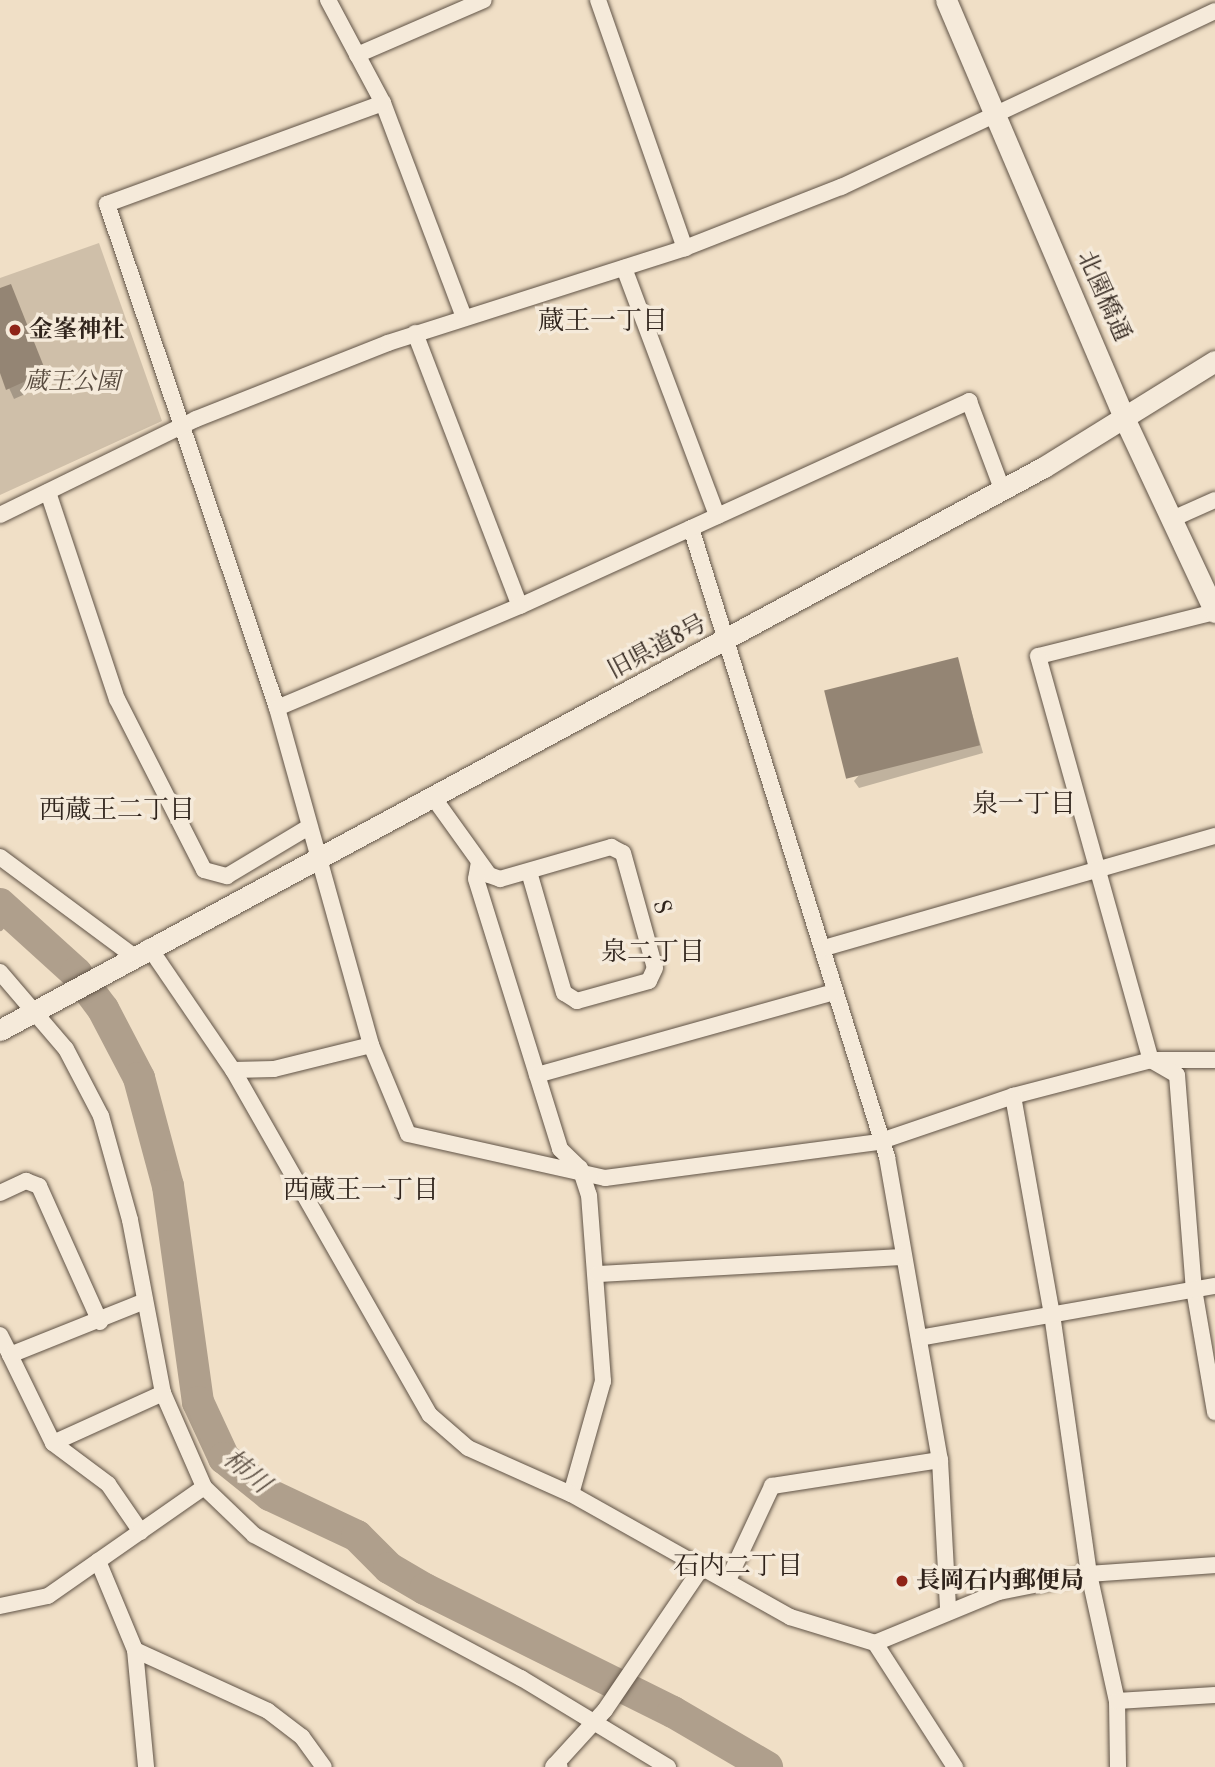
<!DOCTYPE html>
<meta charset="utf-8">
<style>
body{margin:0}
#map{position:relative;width:1215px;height:1767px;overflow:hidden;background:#f0dfc6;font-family:"IM FELL Double Pica","Noto Serif JP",serif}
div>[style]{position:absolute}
.green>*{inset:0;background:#cfbfa9}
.shadow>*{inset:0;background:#0003}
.stream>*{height:5px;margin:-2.5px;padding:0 2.5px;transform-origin:2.5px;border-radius:2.5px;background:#af9f8c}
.river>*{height:32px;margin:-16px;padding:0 16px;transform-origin:16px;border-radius:16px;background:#af9f8c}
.building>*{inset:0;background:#948574;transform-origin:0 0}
.roads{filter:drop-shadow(0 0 2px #605346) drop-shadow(0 0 2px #605346)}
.minor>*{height:16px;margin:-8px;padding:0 8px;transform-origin:8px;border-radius:8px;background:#f5eada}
.tertiary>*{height:21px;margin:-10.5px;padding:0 10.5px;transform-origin:10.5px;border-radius:10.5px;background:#f5eada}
.dots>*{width:19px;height:19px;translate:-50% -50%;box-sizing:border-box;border:4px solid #f5eada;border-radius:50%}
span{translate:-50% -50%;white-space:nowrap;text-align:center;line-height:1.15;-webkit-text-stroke:7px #f5eada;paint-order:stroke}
.street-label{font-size:24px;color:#30241c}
.poi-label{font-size:24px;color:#30241c;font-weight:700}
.left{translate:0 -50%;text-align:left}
.park-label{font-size:24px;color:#584b3f;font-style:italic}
.neighbourhood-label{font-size:26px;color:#30241c}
.water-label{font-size:26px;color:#5c4f43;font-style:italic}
</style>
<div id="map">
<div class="green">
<div style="clip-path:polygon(99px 243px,162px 421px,0 495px,0 278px)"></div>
</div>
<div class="shadow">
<div style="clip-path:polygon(10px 286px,50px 383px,14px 399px,0 368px,0 290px)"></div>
<div style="clip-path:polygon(957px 659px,983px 753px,859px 788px,854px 781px)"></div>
</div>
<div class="stream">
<div style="left:0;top:928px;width:18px;rotate:-49deg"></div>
</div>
<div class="river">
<div style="left:0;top:904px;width:103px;rotate:42.2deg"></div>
<div style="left:76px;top:973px;width:45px;rotate:53.1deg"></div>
<div style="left:103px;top:1009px;width:78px;rotate:62.4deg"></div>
<div style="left:139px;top:1078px;width:112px;rotate:75deg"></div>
<div style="left:168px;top:1186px;width:218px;rotate:82.1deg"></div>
<div style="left:198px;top:1402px;width:62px;rotate:65.1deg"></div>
<div style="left:224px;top:1458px;width:59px;rotate:38.8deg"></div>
<div style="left:270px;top:1495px;width:96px;rotate:25.2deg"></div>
<div style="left:357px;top:1536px;width:45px;rotate:45deg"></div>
<div style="left:389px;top:1568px;width:42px;rotate:30.3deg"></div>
<div style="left:425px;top:1589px;width:277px;rotate:26.4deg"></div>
<div style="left:673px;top:1712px;width:109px;rotate:30.3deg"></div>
</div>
<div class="building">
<div style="clip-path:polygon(11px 284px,46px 372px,6px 390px,0 373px,0 288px)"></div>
<div style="left:958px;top:657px;width:91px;height:138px;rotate:76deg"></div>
</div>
<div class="roads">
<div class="minor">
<div style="left:328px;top:0;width:117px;rotate:61.9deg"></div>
<div style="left:383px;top:103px;width:229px;rotate:69.3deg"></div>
<div style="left:598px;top:0;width:263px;rotate:70.7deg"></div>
<div style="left:357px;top:55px;width:138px;rotate:-23.4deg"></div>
<div style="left:383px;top:103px;width:294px;rotate:159.9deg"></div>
<div style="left:107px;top:204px;width:532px;rotate:71.36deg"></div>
<div style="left:277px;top:708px;width:350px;rotate:74.4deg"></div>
<div style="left:371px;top:1045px;width:96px;rotate:67.4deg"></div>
<div style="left:408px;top:1134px;width:202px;rotate:12.6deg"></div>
<div style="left:605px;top:1178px;width:275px;rotate:-7.5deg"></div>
<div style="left:878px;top:1142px;width:143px;rotate:-18.8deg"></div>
<div style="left:1013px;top:1096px;width:143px;rotate:-14.6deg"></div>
<div style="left:1151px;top:1060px;width:64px"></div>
<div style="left:624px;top:268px;width:265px;rotate:69.4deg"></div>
<div style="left:415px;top:333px;width:292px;rotate:69deg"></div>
<div style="left:48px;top:492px;width:218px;rotate:71.6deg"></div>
<div style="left:117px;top:699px;width:192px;rotate:63deg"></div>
<div style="left:204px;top:870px;width:24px;rotate:15deg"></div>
<div style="left:227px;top:876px;width:96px;rotate:-30.9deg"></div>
<div style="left:0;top:515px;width:218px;rotate:-26.1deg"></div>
<div style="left:196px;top:419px;width:206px;rotate:-21.6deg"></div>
<div style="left:388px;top:343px;width:312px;rotate:-17.7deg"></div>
<div style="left:685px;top:248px;width:168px;rotate:-21.4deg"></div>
<div style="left:841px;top:187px;width:413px;rotate:-25.2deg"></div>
<div style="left:1170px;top:520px;width:49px;rotate:-24deg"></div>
<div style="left:691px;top:528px;width:659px;rotate:72.69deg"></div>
<div style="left:887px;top:1157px;width:308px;rotate:80.1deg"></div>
<div style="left:940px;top:1460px;width:148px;rotate:86.9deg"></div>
<div style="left:1215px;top:612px;width:182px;rotate:166deg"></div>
<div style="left:1038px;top:656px;width:420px;rotate:74.4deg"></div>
<div style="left:1151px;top:1060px;width:30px;rotate:30deg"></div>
<div style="left:1177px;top:1075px;width:215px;rotate:85.5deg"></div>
<div style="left:1194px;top:1289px;width:125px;rotate:80.3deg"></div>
<div style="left:277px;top:708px;width:264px;rotate:-22.8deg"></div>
<div style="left:520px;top:606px;width:494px;rotate:-24.5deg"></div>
<div style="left:969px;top:401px;width:94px;rotate:69.4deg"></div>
<div style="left:433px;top:797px;width:96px;rotate:54.3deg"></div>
<div style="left:489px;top:875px;width:12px;rotate:20deg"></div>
<div style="left:500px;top:879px;width:116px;rotate:-16.1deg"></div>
<div style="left:611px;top:847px;width:13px;rotate:27deg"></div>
<div style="left:623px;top:853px;width:119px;rotate:74.5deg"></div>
<div style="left:655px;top:968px;width:14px;rotate:115deg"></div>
<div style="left:649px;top:981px;width:75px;rotate:164.5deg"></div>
<div style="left:577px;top:1001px;width:15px;rotate:-148deg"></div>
<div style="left:564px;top:993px;width:126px;rotate:-106.1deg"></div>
<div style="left:0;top:857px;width:164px;rotate:36.6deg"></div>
<div style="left:479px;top:862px;width:17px;rotate:100deg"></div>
<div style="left:476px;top:879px;width:283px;rotate:72.7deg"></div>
<div style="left:560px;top:1149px;width:28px;rotate:44deg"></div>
<div style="left:580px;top:1168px;width:28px;rotate:72deg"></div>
<div style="left:589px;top:1195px;width:187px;rotate:85.7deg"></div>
<div style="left:603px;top:1381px;width:117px;rotate:105.8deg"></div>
<div style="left:149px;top:947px;width:149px;rotate:55.7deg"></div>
<div style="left:233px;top:1070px;width:397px;rotate:60.3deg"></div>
<div style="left:430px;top:1415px;width:50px;rotate:41deg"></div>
<div style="left:468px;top:1448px;width:113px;rotate:24.1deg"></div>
<div style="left:571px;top:1494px;width:251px;rotate:29.3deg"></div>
<div style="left:790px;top:1617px;width:89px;rotate:17deg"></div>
<div style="left:875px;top:1643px;width:134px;rotate:-22.4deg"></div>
<div style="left:999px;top:1592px;width:92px;rotate:-11.3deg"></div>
<div style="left:1089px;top:1574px;width:126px;rotate:-4.1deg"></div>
<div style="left:824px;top:948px;width:407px;rotate:-16deg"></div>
<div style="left:0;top:972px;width:101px;rotate:49.4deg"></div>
<div style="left:66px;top:1049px;width:76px;rotate:62.4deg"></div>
<div style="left:101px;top:1116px;width:108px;rotate:74.4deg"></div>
<div style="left:130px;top:1220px;width:176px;rotate:79.2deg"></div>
<div style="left:163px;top:1393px;width:103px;rotate:66.4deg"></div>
<div style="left:204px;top:1487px;width:69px;rotate:43.8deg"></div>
<div style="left:254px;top:1535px;width:303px;rotate:28.2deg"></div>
<div style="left:521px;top:1678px;width:172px;rotate:31.2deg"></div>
<div style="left:233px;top:1070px;width:41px;rotate:-1.4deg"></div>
<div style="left:274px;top:1069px;width:100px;rotate:-13.9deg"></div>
<div style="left:537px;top:1075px;width:309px;rotate:-15.6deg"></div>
<div style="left:1013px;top:1096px;width:221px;rotate:79.9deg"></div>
<div style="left:1052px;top:1314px;width:263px;rotate:81.9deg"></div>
<div style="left:1089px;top:1574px;width:130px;rotate:77.6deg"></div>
<div style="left:1117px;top:1701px;width:66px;rotate:89.1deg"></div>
<div style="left:0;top:1193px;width:29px;rotate:-25deg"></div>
<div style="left:26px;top:1181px;width:14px;rotate:21deg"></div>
<div style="left:39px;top:1186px;width:149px;rotate:65.8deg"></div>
<div style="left:598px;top:1274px;width:305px;rotate:-3.2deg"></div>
<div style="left:0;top:1335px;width:22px;rotate:63deg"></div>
<div style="left:10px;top:1355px;width:145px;rotate:-21.8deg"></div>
<div style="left:919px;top:1338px;width:301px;rotate:-10deg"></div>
<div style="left:10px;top:1355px;width:98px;rotate:64deg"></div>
<div style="left:53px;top:1443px;width:69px;rotate:36.7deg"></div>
<div style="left:108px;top:1484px;width:58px;rotate:55.5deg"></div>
<div style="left:53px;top:1443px;width:121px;rotate:-24.4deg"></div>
<div style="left:98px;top:1561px;width:96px;rotate:67.4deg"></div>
<div style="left:135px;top:1650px;width:146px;rotate:24.6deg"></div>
<div style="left:268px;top:1711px;width:43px;rotate:37.4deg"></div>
<div style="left:302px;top:1737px;width:37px;rotate:54deg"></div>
<div style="left:728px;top:1580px;width:104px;rotate:-64.9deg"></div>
<div style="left:772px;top:1486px;width:170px;rotate:-8.8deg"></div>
<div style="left:0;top:1606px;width:49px;rotate:-11.8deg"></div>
<div style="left:48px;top:1596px;width:190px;rotate:-34.9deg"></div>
<div style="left:875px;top:1643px;width:148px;rotate:57.2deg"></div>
<div style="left:135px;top:1650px;width:118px;rotate:84.6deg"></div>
<div style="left:1117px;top:1701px;width:98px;rotate:-3.5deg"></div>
<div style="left:553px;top:1767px;width:77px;rotate:-47.6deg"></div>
<div style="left:605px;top:1710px;width:171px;rotate:-55.8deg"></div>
</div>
<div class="tertiary">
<div style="left:946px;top:0;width:457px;rotate:66.9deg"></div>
<div style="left:1125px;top:420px;width:212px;rotate:64.9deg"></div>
<div style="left:0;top:1030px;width:1186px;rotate:-28.34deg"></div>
<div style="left:1044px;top:467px;width:201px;rotate:-31.8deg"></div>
<div style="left:556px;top:1766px;width:1px;rotate:45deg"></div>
</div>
</div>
<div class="dots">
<div style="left:15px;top:330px;background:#8f2418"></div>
<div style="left:902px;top:1581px;background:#8f2418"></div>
</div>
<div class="street-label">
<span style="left:1104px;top:296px;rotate:66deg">北園橋通</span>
<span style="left:657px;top:647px;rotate:-28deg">旧県道8号</span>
<span style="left:662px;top:907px;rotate:75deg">S</span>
</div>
<div class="poi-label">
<span class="left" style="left:29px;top:330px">金峯神社</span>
<span class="left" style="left:916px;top:1581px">長岡石内郵便局</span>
</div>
<div class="park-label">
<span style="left:72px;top:382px">蔵王公園</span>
</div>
<div class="neighbourhood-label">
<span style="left:603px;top:322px">蔵王一丁目</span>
<span style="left:1024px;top:805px">泉一丁目</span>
<span style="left:117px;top:811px">西蔵王二丁目</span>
<span style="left:653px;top:953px">泉二丁目</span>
<span style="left:361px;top:1191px">西蔵王一丁目</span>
<span style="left:738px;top:1567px">石内二丁目</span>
</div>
<div class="water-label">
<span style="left:246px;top:1472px;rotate:40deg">柿川</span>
</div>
</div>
